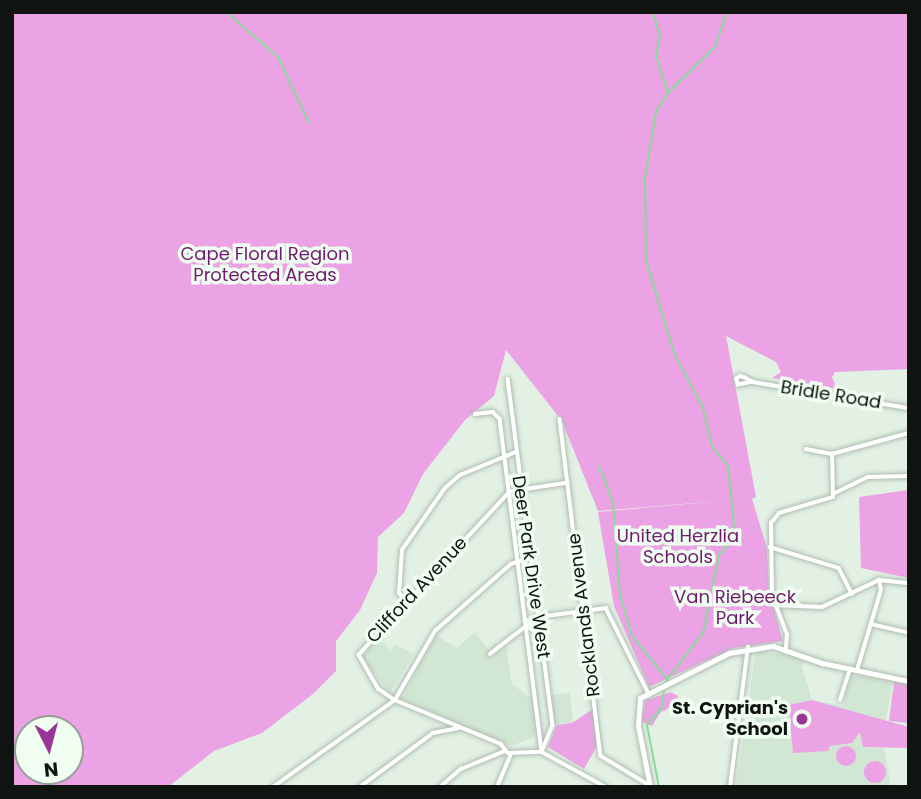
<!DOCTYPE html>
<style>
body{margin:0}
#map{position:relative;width:921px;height:799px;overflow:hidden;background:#e2f1e4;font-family:Poppins,sans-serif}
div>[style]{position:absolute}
.built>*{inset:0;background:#d2e6d4;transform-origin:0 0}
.green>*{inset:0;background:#eca3e6}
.round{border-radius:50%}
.stream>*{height:2px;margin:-1px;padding:0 1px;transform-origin:1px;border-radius:1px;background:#86dd97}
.roads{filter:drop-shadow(0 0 2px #afbdb1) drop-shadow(0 0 2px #afbdb1)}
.minor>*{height:3.5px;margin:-1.75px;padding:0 1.75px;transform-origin:1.75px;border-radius:1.75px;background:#fff}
.tertiary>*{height:4.5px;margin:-2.25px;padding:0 2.25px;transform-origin:2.25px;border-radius:2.25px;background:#fff}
.dots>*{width:19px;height:19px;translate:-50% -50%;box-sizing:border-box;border:4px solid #f0fef1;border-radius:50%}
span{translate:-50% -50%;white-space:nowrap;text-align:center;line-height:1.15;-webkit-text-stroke:7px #f0fef1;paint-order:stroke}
.park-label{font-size:18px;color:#731870}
.street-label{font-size:18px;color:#0f1410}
.poi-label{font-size:18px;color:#0f1410;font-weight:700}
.right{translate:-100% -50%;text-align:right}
.frame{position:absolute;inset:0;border:14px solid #0f1410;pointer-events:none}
.north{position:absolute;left:14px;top:715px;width:70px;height:70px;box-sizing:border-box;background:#f0fef1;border:2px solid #96a097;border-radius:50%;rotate:174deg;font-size:19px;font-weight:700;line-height:28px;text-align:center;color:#0f1410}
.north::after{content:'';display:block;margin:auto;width:24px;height:32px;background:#9c3498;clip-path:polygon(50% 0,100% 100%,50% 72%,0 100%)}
</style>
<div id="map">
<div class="built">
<div style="clip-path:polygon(475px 632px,494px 657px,506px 645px,512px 684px,532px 699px,536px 732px,530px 739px,510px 746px,402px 699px,436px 635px,457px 648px)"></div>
<div style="clip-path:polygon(377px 637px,391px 650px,395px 644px,414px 654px,390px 693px,362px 657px)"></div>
<div style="clip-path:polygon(756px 651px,805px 658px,802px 666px,812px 700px,843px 706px,852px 675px,893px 682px,885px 724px,859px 721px,864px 748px,884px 748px,891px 787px,736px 787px)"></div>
<div style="left:570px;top:693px;width:30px;height:21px;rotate:84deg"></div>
</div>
<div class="green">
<div style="clip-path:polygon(evenodd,12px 12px,909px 12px,909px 369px,835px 372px,832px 377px,837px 389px,772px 378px,781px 372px,776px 362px,726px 336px,756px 497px,752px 499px,767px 548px,769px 592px,783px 641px,734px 648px,649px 687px,614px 606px,598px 512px,731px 500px,598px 511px,562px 421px,506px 350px,494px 396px,465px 420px,423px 474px,404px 513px,378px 537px,377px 573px,360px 610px,336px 641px,336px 671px,313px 694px,262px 733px,214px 751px,168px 787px,12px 787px,12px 12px,28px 729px,70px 729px,70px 771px,28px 771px,28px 729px)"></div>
<div style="clip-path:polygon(909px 490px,909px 578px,861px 568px,859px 497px)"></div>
<div style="clip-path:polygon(894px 682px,909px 685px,909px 723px,889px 721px)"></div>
<div style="clip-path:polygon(671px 692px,678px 696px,677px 703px,660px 713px,652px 726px,640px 721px,646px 700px)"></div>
<div style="clip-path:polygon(812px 700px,909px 727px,909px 748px,863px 747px,860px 732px,852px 743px,830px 746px,828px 751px,793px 753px,789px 705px)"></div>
<div style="clip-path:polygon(593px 709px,597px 746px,584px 769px,548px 747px,557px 725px,572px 723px)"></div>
<div class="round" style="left:836px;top:746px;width:20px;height:20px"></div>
<div class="round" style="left:864px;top:761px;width:22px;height:22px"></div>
</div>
<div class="stream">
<div style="left:226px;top:12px;width:69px;rotate:40.9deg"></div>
<div style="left:278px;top:57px;width:73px;rotate:64.8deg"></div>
<div style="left:653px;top:12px;width:25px;rotate:74deg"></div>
<div style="left:660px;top:36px;width:20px;rotate:101deg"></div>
<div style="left:656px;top:56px;width:38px;rotate:72deg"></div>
<div style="left:599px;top:466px;width:39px;rotate:69deg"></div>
<div style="left:613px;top:502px;width:93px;rotate:85.7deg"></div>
<div style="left:620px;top:595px;width:43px;rotate:73.7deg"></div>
<div style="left:632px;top:636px;width:54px;rotate:51deg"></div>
<div style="left:666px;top:681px;width:61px;rotate:-52.4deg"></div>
<div style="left:703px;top:633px;width:80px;rotate:-78.4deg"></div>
<div style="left:719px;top:555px;width:15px;rotate:-48deg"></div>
<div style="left:729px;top:544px;width:20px;rotate:-75deg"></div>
<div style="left:734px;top:525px;width:59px;rotate:-95.8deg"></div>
<div style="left:728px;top:466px;width:25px;rotate:-130deg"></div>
<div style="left:712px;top:447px;width:40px;rotate:-103deg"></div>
<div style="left:703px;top:408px;width:62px;rotate:-117.8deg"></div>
<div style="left:674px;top:353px;width:97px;rotate:-106.8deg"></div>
<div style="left:646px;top:260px;width:83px;rotate:-90.7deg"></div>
<div style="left:645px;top:177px;width:66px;rotate:-80.4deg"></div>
<div style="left:656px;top:112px;width:22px;rotate:-58deg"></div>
<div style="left:668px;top:93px;width:66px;rotate:-44.4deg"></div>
<div style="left:715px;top:47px;width:37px;rotate:-71deg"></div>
<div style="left:659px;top:787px;width:63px;rotate:-101deg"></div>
<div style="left:647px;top:725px;width:23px;rotate:-50deg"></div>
<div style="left:662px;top:707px;width:16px;rotate:-83deg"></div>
</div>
<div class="roads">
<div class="minor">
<div style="left:740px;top:376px;width:4px;rotate:14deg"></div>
<div style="left:744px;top:377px;width:10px;rotate:29deg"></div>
<div style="left:753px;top:382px;width:15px;rotate:169deg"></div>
<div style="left:738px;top:385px;width:6px;rotate:-108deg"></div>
<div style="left:736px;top:379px;width:5px;rotate:-37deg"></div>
<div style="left:508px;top:379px;width:349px;rotate:82.6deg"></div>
<div style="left:553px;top:725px;width:29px;rotate:112deg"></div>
<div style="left:753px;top:382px;width:158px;rotate:9.5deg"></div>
<div style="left:475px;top:414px;width:18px;rotate:-6deg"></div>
<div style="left:493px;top:412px;width:10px;rotate:45deg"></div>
<div style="left:500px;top:419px;width:334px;rotate:82.8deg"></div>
<div style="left:560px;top:419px;width:339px;rotate:83.1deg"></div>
<div style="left:601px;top:756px;width:56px;rotate:31.1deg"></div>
<div style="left:806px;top:449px;width:26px;rotate:11deg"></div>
<div style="left:832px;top:454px;width:80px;rotate:-15.3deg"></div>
<div style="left:568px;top:483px;width:59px;rotate:171.2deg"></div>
<div style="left:510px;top:492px;width:222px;rotate:132.8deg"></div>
<div style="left:359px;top:655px;width:39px;rotate:60deg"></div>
<div style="left:379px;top:689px;width:19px;rotate:35deg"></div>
<div style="left:395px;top:700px;width:115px;rotate:22.5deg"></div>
<div style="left:501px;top:744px;width:11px;rotate:52deg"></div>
<div style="left:508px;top:753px;width:34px;rotate:-2deg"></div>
<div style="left:542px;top:752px;width:73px;rotate:28.7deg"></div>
<div style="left:835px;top:493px;width:37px;rotate:-26deg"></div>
<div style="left:868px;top:477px;width:41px;rotate:-1.4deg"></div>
<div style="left:770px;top:547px;width:72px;rotate:16.9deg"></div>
<div style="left:839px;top:568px;width:29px;rotate:63deg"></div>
<div style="left:405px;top:601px;width:10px;rotate:-127deg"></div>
<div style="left:399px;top:593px;width:43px;rotate:-86deg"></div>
<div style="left:402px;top:550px;width:75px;rotate:-55.3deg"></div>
<div style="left:445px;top:488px;width:20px;rotate:-41deg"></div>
<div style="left:460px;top:475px;width:61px;rotate:-22.3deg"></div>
<div style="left:774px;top:605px;width:48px;rotate:2.4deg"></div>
<div style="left:822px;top:607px;width:63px;rotate:-25.3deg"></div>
<div style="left:879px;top:580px;width:30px;rotate:6deg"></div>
<div style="left:871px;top:624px;width:39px;rotate:13deg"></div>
<div style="left:786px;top:648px;width:13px;rotate:-86deg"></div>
<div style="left:787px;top:635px;width:43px;rotate:-110.6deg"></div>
<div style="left:772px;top:595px;width:72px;rotate:-90.8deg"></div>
<div style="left:771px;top:523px;width:13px;rotate:-51deg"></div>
<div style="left:779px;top:513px;width:56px;rotate:-16.5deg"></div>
<div style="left:833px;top:497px;width:43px;rotate:-91.3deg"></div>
<div style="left:490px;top:654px;width:61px;rotate:-37.6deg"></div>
<div style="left:538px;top:617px;width:69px;rotate:-7.5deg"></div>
<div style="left:606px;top:608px;width:94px;rotate:63.4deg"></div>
<div style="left:857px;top:670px;width:84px;rotate:-73.3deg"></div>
<div style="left:881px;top:590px;width:10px;rotate:-101deg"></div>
<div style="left:840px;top:700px;width:33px;rotate:-72deg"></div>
<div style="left:273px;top:787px;width:150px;rotate:-35.5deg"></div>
<div style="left:395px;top:700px;width:80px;rotate:-59.9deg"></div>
<div style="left:435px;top:631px;width:101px;rotate:-41.4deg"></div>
<div style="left:511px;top:564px;width:20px;rotate:-18deg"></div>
<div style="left:360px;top:787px;width:91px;rotate:-36.5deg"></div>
<div style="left:433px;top:733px;width:26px;rotate:-11deg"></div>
<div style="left:440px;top:787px;width:28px;rotate:-41deg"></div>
<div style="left:461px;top:769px;width:48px;rotate:-22.2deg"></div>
<div style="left:497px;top:787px;width:36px;rotate:-67deg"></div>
<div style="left:730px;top:787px;width:141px;rotate:-82.7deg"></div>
</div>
<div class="tertiary">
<div style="left:650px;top:787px;width:62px;rotate:-101.1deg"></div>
<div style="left:638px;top:726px;width:28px;rotate:-86deg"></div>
<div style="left:640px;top:698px;width:100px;rotate:-26.8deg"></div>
<div style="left:729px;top:653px;width:45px;rotate:-9deg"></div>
<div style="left:773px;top:646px;width:52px;rotate:19.1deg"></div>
<div style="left:822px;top:663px;width:89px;rotate:11.7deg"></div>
</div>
</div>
<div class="dots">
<div style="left:802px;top:719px;background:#9c3498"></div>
</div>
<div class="park-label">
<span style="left:265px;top:265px">Cape Floral Region<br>Protected Areas</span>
<span style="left:678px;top:547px">United Herzlia<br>Schools</span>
<span style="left:735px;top:608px">Van Riebeeck<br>Park</span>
</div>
<div class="street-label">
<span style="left:831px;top:395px;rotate:9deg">Bridle Road</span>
<span style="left:531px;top:567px;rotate:82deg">Deer Park Drive West</span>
<span style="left:417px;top:590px;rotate:-47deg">Clifford Avenue</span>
<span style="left:584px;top:615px;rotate:-97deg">Rocklands Avenue</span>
</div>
<div class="poi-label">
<span class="right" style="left:788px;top:719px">St. Cyprian's<br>School</span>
</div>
<div class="frame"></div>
<div class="north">N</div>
</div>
